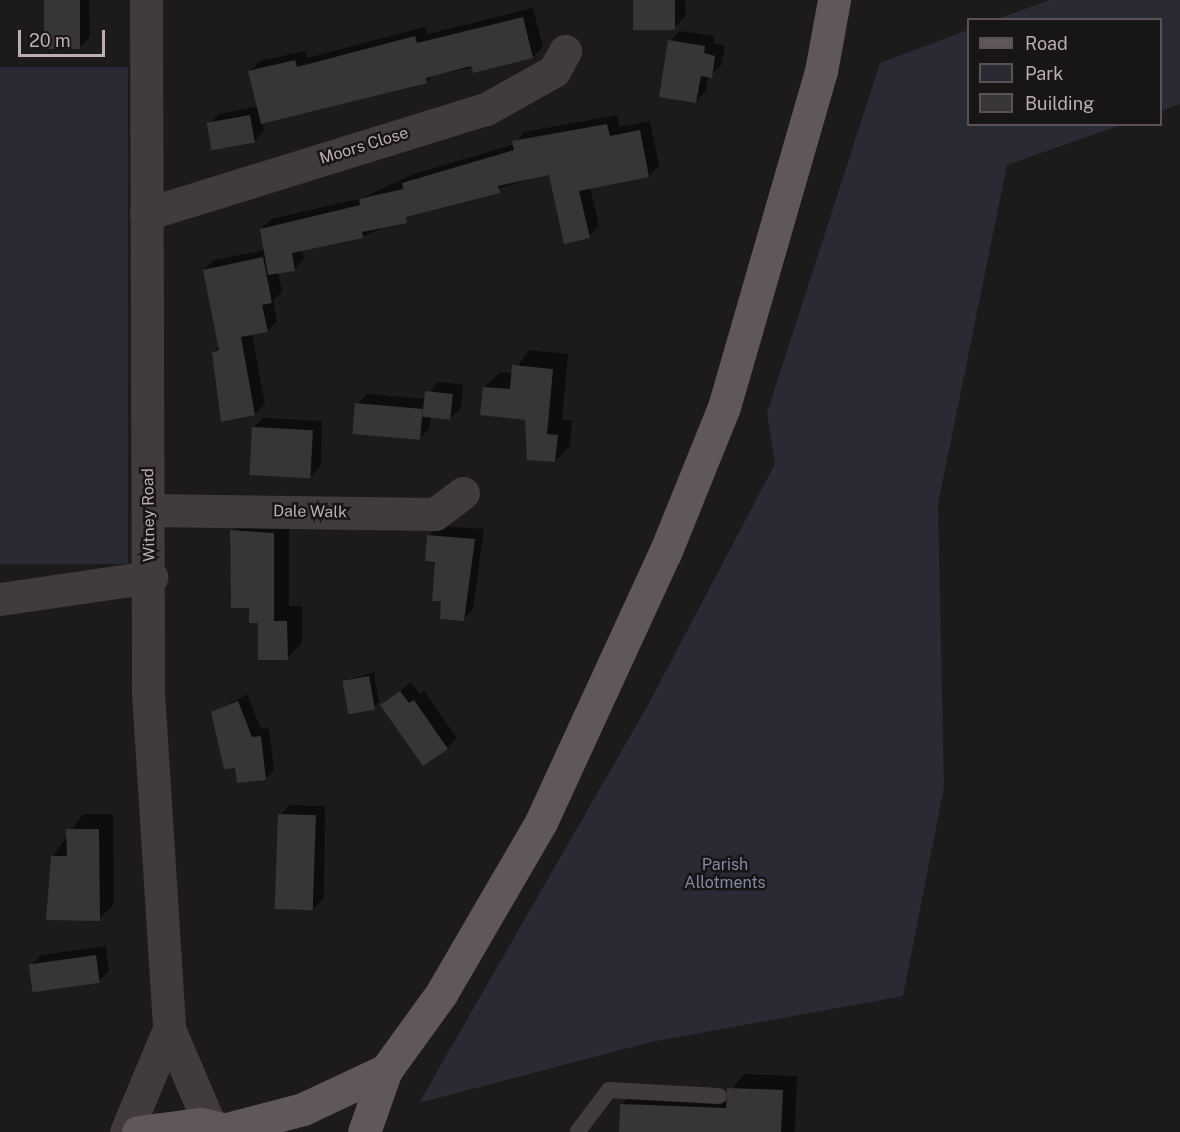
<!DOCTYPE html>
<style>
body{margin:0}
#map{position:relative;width:1180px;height:1132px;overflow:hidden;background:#1c1a1a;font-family:"Public Sans",sans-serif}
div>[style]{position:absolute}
.green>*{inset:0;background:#2a2a35;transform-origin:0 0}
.shadow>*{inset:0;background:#0007}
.building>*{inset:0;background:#383536;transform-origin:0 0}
.service>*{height:16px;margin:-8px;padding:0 8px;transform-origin:8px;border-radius:8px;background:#413b3d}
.minor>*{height:33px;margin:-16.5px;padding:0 16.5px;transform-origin:16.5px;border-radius:16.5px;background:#413b3d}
.primary>*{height:33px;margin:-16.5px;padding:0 16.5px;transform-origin:16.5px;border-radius:16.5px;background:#60575b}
span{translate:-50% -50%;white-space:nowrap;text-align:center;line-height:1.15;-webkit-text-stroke:5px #171515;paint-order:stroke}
.street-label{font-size:16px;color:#bcacb4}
.park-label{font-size:16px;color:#8488a7}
.legend{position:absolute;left:967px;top:18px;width:195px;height:108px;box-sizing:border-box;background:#171515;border:2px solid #595155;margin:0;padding:8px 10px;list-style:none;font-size:18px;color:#bcacb4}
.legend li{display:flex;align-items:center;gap:12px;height:30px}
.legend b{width:30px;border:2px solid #595155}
.scale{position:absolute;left:18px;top:30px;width:87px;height:27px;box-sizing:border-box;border:3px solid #bcacb4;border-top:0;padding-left:8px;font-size:18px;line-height:21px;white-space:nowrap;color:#bcacb4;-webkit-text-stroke:4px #171515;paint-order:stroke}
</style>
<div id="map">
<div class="green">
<div style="clip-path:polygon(1050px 0,1180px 0,1180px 104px,1161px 111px,1160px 20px,997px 19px)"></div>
<div style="clip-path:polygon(968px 30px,968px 124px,1121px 125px,1007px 165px,938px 504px,944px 787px,903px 996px,651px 1042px,419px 1103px,648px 705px,775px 464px,767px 413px,880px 63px)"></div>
<div style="left:128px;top:67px;width:497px;height:128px;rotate:90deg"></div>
</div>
<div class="shadow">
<div style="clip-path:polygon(46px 0,89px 0,90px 37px,80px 47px)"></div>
<div style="clip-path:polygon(635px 0,685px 0,686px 16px,676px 26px)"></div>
<div style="clip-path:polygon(533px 8px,543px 47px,533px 57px,433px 75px,427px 82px,262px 122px,264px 131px,254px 141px,209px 124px,219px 114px,258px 106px,250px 71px,260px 61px,305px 51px,307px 58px,425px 27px,427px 34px)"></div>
<div style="clip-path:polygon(680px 31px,714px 36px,714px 43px,725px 46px,721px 66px,708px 76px,706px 91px,696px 101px,669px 41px)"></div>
<div style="clip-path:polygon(617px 115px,620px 127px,650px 121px,659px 166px,649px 176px,590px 187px,599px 226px,589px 236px,550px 173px,414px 214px,362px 237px,302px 250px,304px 259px,294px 269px,278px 272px,282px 292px,273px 300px,277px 321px,267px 331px,252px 334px,265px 404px,255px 414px,213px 352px,220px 346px,204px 270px,214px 260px,265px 250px,261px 229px,271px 219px,362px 198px,414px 174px,515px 144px,524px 132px)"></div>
<div style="clip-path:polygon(529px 350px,568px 354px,562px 420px,572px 420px,570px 446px,555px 461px,526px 418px,484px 387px,500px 372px,513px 373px)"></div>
<div style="clip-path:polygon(437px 382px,463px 384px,461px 408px,450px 418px,431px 417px,430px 428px,420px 438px,357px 404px,367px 394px,426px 399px)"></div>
<div style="clip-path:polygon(263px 418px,322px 421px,321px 466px,311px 476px,253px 428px)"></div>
<div style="clip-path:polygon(247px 515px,289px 519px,289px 606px,302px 606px,302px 643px,287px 658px,251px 607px,232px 531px)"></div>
<div style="clip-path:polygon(439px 526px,484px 529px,473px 609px,463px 619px,443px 600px,428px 536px)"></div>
<div style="clip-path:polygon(374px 672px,379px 702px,374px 707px,343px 681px)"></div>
<div style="clip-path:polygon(411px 682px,420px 694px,424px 691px,457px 738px,447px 748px,382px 705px)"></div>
<div style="clip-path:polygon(247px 694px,261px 729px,269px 728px,274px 770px,265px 779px,213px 713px)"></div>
<div style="clip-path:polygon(290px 805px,325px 806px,324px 898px,314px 908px,280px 815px)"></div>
<div style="clip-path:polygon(83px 814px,113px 814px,114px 904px,99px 919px,52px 857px)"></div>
<div style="clip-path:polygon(106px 946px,109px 971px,99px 981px,31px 965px,41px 955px)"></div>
<div style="clip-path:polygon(744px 1074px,797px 1076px,795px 1132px,620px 1132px,621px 1105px,637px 1089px,729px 1093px)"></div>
</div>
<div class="building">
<div style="left:44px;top:0;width:36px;height:49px"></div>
<div style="left:633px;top:0;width:42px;height:30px"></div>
<div style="clip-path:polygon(523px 17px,533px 58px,473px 73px,471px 66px,426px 78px,427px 83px,261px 124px,248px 71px,295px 60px,297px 67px,415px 36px,417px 43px)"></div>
<div style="clip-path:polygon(668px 40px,705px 46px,704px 53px,715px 56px,712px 78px,701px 76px,696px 103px,659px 97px)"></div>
<div style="left:250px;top:115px;width:28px;height:44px;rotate:80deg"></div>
<div style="clip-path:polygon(607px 124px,610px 136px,640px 130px,649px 177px,579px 191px,590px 238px,564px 244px,549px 175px,498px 186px,500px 193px,406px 217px,407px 223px,362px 232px,363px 238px,292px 253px,295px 271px,268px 275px,260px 229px,360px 205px,359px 199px,403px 189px,402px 183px,514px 150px,512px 141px)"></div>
<div style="clip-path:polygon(263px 257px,272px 303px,262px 305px,268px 332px,241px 337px,255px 415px,221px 422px,212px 352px,219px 350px,203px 270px)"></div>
<div style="clip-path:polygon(512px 365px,553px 369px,547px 434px,558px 435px,555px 462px,527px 460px,525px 420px,480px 415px,483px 387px,510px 389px)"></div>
<div style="left:425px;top:391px;width:28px;height:26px;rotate:6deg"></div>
<div style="left:355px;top:403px;width:68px;height:31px;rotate:5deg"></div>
<div style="left:252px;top:427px;width:61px;height:48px;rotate:3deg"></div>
<div style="clip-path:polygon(230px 530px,274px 533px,274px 621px,287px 621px,288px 660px,258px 660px,258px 623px,249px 623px,249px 608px,231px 608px)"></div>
<div style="clip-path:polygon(427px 535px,475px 539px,464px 621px,440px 619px,441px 601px,432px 601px,435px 562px,425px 561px)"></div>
<div style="left:369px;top:676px;width:34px;height:27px;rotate:80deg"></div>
<div style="clip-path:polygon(400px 691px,409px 703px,414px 700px,448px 749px,423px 766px,380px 705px)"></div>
<div style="clip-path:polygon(238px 701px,252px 737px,261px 736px,266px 780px,237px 783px,235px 768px,224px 769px,211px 712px)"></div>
<div style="left:278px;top:814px;width:38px;height:95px;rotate:2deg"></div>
<div style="clip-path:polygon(66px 829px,99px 829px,100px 921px,46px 920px,51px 856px,67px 856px)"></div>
<div style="left:96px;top:955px;width:28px;height:68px;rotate:82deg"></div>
<div style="clip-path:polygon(727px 1088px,783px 1090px,781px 1132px,619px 1132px,620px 1104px,726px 1108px)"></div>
</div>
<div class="service">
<div style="left:578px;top:1131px;width:51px;rotate:-52.9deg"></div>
<div style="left:609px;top:1090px;width:110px;rotate:3.1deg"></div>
</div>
<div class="minor">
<div style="left:146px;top:0;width:692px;rotate:89.83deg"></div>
<div style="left:148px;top:692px;width:338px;rotate:86.4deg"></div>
<div style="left:169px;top:1029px;width:104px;rotate:66.9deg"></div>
<div style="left:146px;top:214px;width:356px;rotate:-17.2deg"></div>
<div style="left:486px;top:109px;width:78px;rotate:-29.2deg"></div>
<div style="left:554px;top:71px;width:23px;rotate:-61deg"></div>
<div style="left:149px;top:510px;width:286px;rotate:0.8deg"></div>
<div style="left:435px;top:514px;width:35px;rotate:-37deg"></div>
<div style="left:0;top:599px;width:153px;rotate:-8.3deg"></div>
<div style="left:126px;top:1132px;width:112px;rotate:-67.3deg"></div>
</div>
<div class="primary">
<div style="left:227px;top:1129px;width:79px;rotate:-14.7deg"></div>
<div style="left:303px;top:1109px;width:92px;rotate:-25.2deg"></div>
<div style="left:386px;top:1070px;width:94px;rotate:-54.1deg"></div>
<div style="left:441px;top:994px;width:199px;rotate:-59.8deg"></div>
<div style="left:541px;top:822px;width:296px;rotate:-65.3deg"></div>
<div style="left:665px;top:553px;width:157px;rotate:-68deg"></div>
<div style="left:724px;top:407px;width:350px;rotate:-73.9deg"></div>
<div style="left:821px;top:71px;width:72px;rotate:-79.6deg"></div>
<div style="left:138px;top:1132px;width:64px;rotate:-7.2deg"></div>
<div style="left:201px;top:1124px;width:35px;rotate:13deg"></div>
<div style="left:364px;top:1132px;width:66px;rotate:-70.5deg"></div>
</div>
<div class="street-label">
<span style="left:364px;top:146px;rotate:-17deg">Moors Close</span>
<span style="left:310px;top:512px;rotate:1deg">Dale Walk</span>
<span style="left:149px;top:515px;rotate:-91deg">Witney Road</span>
</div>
<div class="park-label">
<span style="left:725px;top:874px">Parish<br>Allotments</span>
</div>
<ul class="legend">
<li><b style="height:8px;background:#60575b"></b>Road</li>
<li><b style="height:16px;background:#2a2a35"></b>Park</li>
<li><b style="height:16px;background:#383536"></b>Building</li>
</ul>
<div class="scale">20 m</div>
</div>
